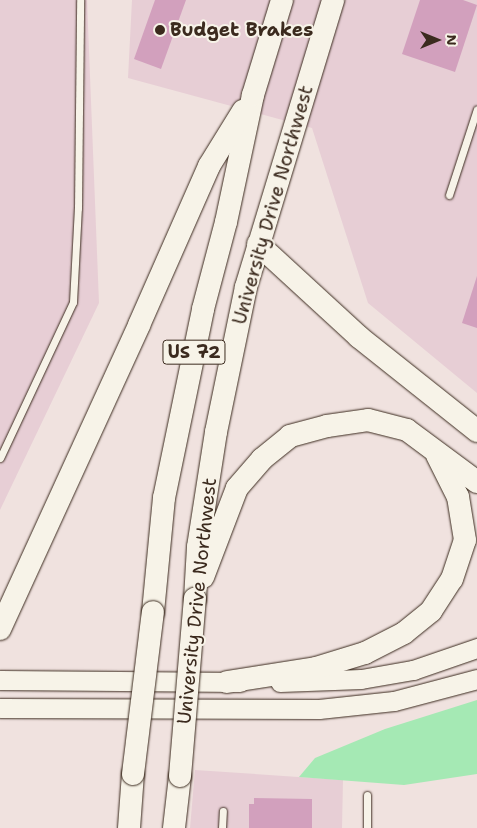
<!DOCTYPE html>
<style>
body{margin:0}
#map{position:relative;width:477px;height:828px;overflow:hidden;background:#f0e2df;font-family:"Shantell Sans",sans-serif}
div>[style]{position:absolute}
.built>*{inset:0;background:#e7ced5}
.green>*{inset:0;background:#a5e9b4}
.building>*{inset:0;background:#d2a0bd}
.roads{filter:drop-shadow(0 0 1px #3b2a1e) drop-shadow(0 0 1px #3b2a1e)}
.service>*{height:7px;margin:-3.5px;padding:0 3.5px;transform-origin:3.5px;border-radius:3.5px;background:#f7f3e8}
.secondary>*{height:19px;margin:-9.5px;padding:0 9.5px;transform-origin:9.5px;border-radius:9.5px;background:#f7f3e8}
.trunk>*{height:22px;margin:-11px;padding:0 11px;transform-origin:11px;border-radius:11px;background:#f7f3e8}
.bridges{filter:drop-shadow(0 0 1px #3b2a1e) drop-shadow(0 0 1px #3b2a1e)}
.trunk-bridge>*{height:22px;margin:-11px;padding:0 11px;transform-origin:11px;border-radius:11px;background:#f7f3e8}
.dots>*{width:14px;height:14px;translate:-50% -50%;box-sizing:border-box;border:2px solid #f7f3e8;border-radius:50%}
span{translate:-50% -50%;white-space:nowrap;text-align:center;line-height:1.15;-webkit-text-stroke:4px #f7f3e8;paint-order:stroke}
.shield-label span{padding:1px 4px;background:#f7f3e8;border:1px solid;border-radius:4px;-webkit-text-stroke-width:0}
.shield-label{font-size:18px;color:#3b2a1e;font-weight:700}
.poi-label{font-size:19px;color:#3b2a1e;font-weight:700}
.left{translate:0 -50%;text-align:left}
.street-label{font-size:19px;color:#3b2a1e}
.north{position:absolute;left:412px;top:15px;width:50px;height:50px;-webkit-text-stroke:4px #f7f3e8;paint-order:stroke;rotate:90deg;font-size:14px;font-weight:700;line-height:20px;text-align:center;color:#3b2a1e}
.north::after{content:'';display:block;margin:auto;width:18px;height:22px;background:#3b2a1e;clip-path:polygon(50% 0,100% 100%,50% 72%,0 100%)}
</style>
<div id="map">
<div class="built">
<div style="clip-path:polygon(0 0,87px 0,99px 303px,0 510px)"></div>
<div style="clip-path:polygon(132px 0,477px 0,477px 393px,368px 303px,312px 128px,128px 78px)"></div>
<div style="clip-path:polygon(195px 770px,343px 780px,342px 828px,190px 828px)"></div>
</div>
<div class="green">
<div style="clip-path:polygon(477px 700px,477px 774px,404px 785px,299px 777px,315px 758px,385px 729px)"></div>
</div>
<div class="building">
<div style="clip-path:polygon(155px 0,186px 0,161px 69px,134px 59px)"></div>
<div style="clip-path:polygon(420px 0,463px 0,477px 5px,455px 72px,402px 54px)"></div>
<div style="clip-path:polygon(477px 276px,477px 328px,462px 323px)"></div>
<div style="clip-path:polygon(254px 798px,312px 799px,312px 828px,249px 828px,249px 804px,254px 804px)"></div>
</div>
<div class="roads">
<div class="service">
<div style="left:449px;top:195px;width:90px;rotate:-72deg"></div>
<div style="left:0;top:458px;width:172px;rotate:-64.9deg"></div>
<div style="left:73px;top:302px;width:94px;rotate:-87deg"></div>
<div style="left:78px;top:208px;width:208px;rotate:-89.4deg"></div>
<div style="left:367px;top:795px;width:33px;rotate:90deg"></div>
<div style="left:222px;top:828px;width:17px;rotate:-87deg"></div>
</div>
<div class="secondary">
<div style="left:0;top:680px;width:240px;rotate:0.5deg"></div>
<div style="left:280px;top:682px;width:81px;rotate:-2.1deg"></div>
<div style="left:361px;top:679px;width:53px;rotate:-9.8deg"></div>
<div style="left:413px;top:670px;width:68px;rotate:-19deg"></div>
<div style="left:0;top:708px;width:319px;rotate:0.2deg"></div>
<div style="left:319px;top:709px;width:75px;rotate:-6.1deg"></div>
<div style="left:394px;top:701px;width:86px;rotate:-14.8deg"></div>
</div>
<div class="trunk">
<div style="left:258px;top:244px;width:137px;rotate:42.6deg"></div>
<div style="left:359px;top:337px;width:151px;rotate:38.5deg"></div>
<div style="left:203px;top:577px;width:95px;rotate:-69.1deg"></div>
<div style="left:237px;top:488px;width:38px;rotate:-49deg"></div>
<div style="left:262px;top:459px;width:36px;rotate:-39deg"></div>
<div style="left:290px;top:436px;width:38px;rotate:-15deg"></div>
<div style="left:327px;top:426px;width:41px;rotate:-8.3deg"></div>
<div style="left:368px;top:420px;width:40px;rotate:14.4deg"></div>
<div style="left:407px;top:430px;width:87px;rotate:36.6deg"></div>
<div style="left:195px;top:599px;width:52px;rotate:-86.7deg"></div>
<div style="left:198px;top:547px;width:116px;rotate:-81.1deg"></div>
<div style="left:216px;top:432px;width:148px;rotate:-78.3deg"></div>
<div style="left:246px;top:287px;width:300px;rotate:-73.1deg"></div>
<div style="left:153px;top:612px;width:115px;rotate:-84.5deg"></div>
<div style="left:164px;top:498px;width:193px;rotate:-78.3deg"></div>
<div style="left:203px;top:309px;width:90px;rotate:-75.2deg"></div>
<div style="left:226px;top:222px;width:130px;rotate:-78deg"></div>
<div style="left:253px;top:95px;width:99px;rotate:-73deg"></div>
<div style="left:0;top:629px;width:334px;rotate:-65.4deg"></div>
<div style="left:139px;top:325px;width:174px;rotate:-66.2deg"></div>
<div style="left:209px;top:166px;width:65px;rotate:-58.3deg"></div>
<div style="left:227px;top:682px;width:90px;rotate:-8.9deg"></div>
<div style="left:316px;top:668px;width:51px;rotate:-17deg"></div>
<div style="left:365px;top:653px;width:44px;rotate:-27.1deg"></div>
<div style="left:404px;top:633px;width:35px;rotate:-39deg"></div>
<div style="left:431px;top:611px;width:38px;rotate:-57deg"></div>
<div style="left:452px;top:579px;width:41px;rotate:-71.6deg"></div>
<div style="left:465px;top:540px;width:44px;rotate:-99.2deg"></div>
<div style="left:458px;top:497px;width:47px;rotate:-116.6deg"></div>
<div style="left:129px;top:828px;width:54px;rotate:-85.8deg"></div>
<div style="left:174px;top:828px;width:52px;rotate:-83.4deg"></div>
</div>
</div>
<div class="bridges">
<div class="trunk-bridge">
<div style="left:133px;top:774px;width:163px;rotate:-83deg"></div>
<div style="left:180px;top:776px;width:178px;rotate:-85.2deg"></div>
</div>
</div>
<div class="dots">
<div style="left:160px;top:30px;background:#3b2a1e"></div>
</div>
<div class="shield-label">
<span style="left:194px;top:352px">US 72</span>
</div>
<div class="poi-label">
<span class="left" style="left:170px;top:30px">Budget Brakes</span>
</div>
<div class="street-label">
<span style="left:273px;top:205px;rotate:-74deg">University Drive Northwest</span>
<span style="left:197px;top:601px;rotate:-84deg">University Drive Northwest</span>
</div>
<div class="north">N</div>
</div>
